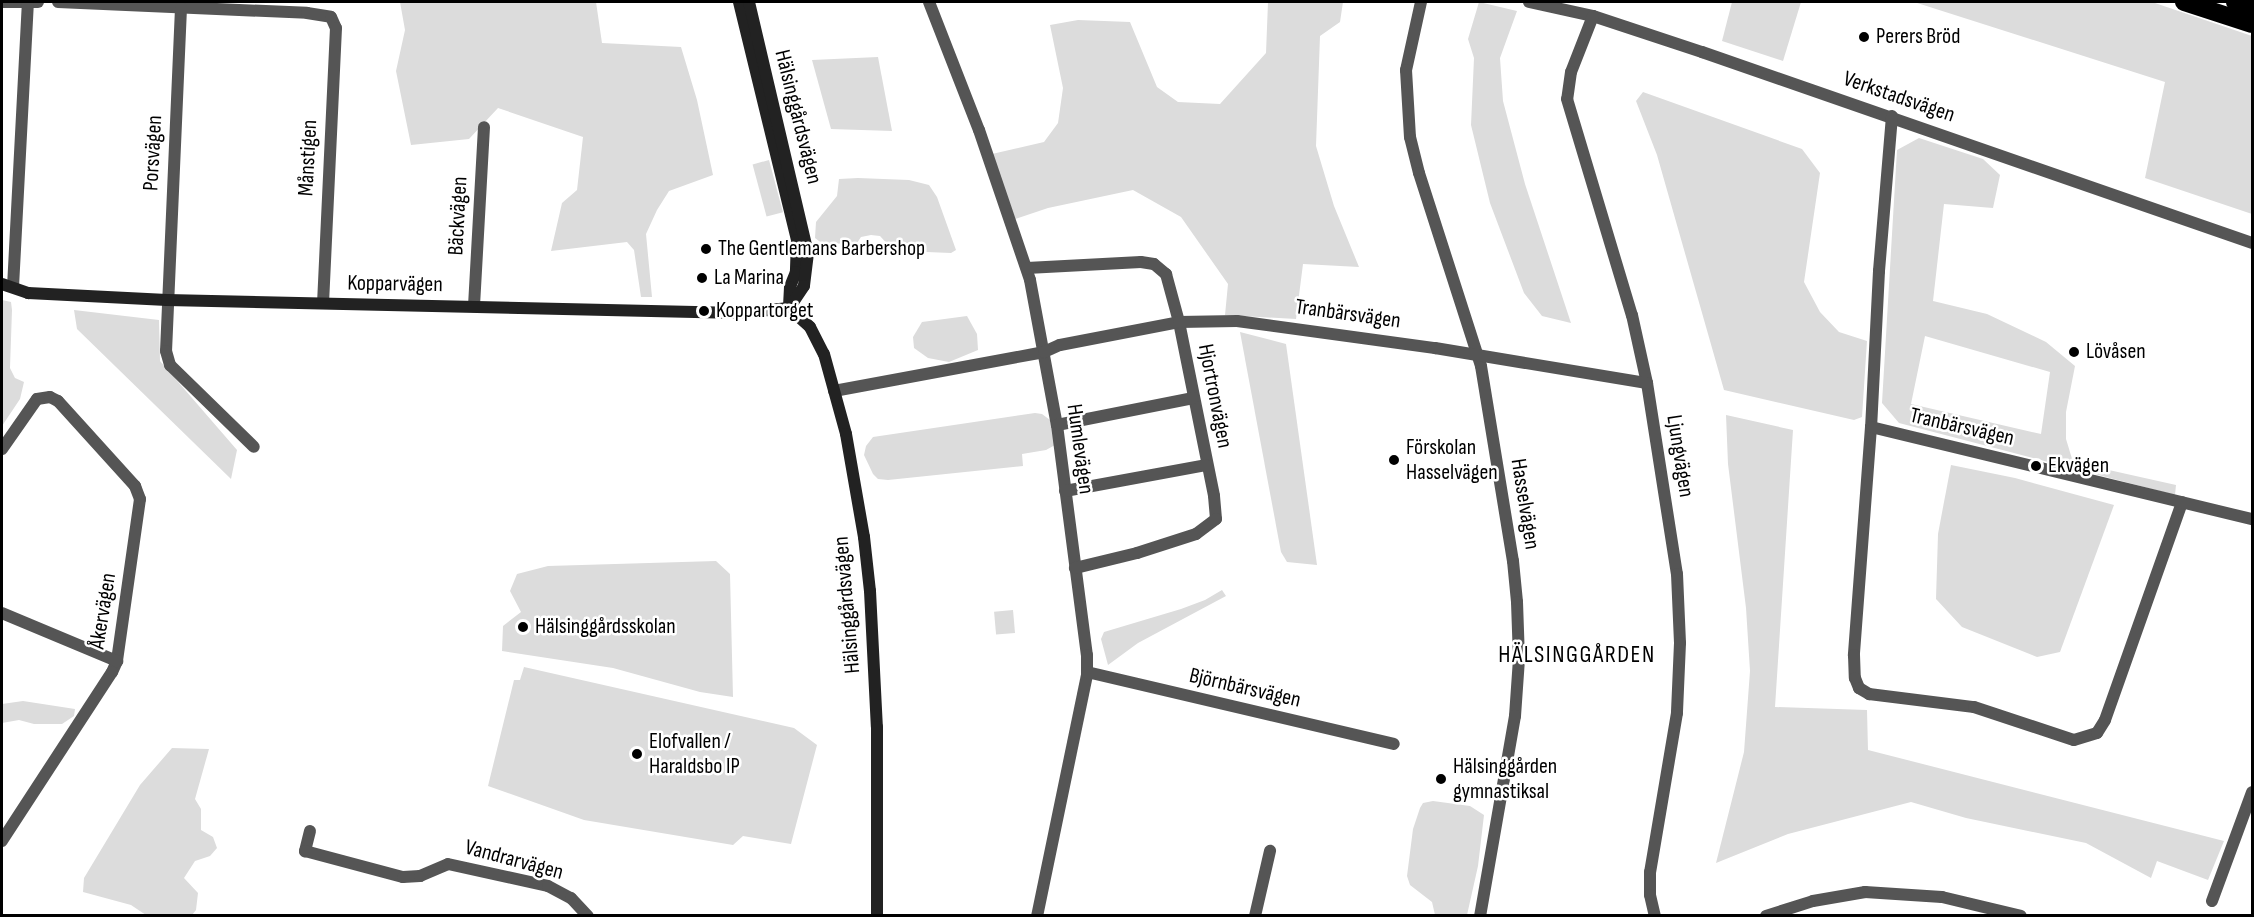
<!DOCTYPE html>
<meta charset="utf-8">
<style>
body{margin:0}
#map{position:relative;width:2254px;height:917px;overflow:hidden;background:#fff;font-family:"Sofia Sans Condensed",sans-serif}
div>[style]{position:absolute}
.green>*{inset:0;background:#dcdcdc;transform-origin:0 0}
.street>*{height:12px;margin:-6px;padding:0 6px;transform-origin:6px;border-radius:6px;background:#555}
.secondary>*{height:12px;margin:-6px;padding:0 6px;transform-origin:6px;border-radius:6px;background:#222}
.highway>*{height:18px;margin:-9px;padding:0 9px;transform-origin:9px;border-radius:9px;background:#000}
.dots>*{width:16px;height:16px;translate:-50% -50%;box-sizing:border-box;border:3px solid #fff;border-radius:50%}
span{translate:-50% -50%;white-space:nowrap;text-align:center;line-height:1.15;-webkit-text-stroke:5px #fff;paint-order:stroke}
.poi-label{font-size:22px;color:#000}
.left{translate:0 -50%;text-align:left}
.street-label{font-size:22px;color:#000}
.neighbourhood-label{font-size:24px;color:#000;letter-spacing:1.5px}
.frame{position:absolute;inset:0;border:3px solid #000;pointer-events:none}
</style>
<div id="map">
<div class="green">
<div style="clip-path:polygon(400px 2px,596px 2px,602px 43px,681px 47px,697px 100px,713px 175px,669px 191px,657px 210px,646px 234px,652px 297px,641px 297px,634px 250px,627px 242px,551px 251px,562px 203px,577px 190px,583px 137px,498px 108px,469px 139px,411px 145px,396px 71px,405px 30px)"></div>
<div style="clip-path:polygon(1268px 2px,1343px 2px,1340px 22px,1320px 36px,1316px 146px,1334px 206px,1359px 267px,1303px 264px,1296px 319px,1225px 315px,1228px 284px,1181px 217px,1133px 190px,1048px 208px,1015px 219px,992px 154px,1044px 142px,1058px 123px,1063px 88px,1050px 25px,1078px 20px,1130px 22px,1157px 87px,1178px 102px,1220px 104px,1266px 53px)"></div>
<div style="clip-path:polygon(1479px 2px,1517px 11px,1500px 58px,1503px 101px,1525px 184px,1571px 323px,1542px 316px,1524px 293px,1490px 203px,1471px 125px,1474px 58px,1468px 39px)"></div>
<div style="clip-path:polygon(1732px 2px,1801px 2px,1783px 61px,1722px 41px)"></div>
<div style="clip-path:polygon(1914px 2px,2152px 2px,2252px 36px,2252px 214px,2145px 178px,2165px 82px)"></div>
<div style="clip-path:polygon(878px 57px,892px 131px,831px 129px,812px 60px)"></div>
<div style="clip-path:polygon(1643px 92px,1802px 149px,1820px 173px,1804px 282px,1820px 312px,1839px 332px,1867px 341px,1862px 417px,1854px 420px,1724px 390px,1657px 155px,1636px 101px)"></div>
<div style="clip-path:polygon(evenodd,1919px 138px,1983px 159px,2000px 175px,1993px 208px,1944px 204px,1933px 301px,1987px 314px,2046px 342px,2075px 366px,2066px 412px,2066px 439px,2073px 462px,2176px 485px,2175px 495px,1899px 423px,1882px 403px,1897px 150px,1919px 138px,1925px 336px,2050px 372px,2041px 434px,1911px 404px,1925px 336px)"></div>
<div style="left:769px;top:160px;width:54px;height:17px;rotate:75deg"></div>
<div style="clip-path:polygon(858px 178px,909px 180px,929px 185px,937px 197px,956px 250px,951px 253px,902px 251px,890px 247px,880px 236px,871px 235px,861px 237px,857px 243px,823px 244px,815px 238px,816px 222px,837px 196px,839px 179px)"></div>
<div style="clip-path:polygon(2px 300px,11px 302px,12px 310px,10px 368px,15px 378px,24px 382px,20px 399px,2px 426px)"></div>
<div style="clip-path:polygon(74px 310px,159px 320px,160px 361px,237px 450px,231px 479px,77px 329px)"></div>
<div style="clip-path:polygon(967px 316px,977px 334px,978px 350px,949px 362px,928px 358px,914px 348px,913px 337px,922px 322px)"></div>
<div style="clip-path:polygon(1240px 332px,1286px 344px,1317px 565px,1287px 562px,1281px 552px)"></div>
<div style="clip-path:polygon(1035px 413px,1042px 414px,1050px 420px,1055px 445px,1046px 450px,1022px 454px,1023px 466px,888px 480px,878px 479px,873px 474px,864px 455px,866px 446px,873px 437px)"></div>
<div style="clip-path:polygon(1726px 415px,1793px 430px,1775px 707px,1867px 710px,1868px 750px,2224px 841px,2208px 880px,2157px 861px,2151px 878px,2086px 843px,1966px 818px,1911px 802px,1788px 834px,1716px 863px,1744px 752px,1750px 671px,1746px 608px,1728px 464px)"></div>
<div style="clip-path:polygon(1951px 465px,2015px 478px,2114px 505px,2060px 652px,2037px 657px,1962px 627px,1936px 599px,1938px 534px)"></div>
<div style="clip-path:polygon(716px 561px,730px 574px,733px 697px,700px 692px,613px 668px,502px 651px,503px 626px,521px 612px,510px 591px,517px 574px,548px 566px)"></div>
<div style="clip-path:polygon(1222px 590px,1226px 596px,1138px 643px,1108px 665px,1101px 639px,1104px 632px,1181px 609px,1205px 600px)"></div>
<div style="left:1013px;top:610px;width:23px;height:19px;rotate:85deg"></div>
<div style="clip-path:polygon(524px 667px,794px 728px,817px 745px,791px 844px,743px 836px,733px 845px,584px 820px,488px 786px,514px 680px,520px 680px)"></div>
<div style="clip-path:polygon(23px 701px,75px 709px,74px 716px,62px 724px,34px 724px,19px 720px,2px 723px,2px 704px)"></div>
<div style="clip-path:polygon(172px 748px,209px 749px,195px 799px,201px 809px,201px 830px,213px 837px,217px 848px,210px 856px,195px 861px,184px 878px,198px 893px,196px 910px,192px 915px,146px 915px,131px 905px,83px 892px,84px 878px,140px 785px)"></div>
<div style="clip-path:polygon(1433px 801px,1470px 806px,1484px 815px,1478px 866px,1467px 915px,1435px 915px,1432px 902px,1410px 885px,1407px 876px,1413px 829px,1420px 808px,1423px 803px)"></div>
</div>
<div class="street">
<div style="left:2px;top:2px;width:36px"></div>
<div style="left:58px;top:2px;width:249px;rotate:2.5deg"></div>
<div style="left:307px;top:13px;width:24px;rotate:9deg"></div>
<div style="left:331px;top:17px;width:12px;rotate:66deg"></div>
<div style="left:336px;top:28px;width:275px;rotate:92.7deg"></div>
<div style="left:929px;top:2px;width:137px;rotate:68.7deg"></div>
<div style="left:979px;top:130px;width:158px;rotate:71.2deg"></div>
<div style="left:1030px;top:280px;width:147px;rotate:79.5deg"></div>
<div style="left:1057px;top:425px;width:232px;rotate:82.6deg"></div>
<div style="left:1087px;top:655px;width:20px;rotate:90deg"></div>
<div style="left:1087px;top:675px;width:246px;rotate:101.7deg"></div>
<div style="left:1421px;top:2px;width:70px;rotate:102.4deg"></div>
<div style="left:1406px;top:70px;width:67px;rotate:86.6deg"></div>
<div style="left:1410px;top:137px;width:37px;rotate:76deg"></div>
<div style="left:1419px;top:173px;width:203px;rotate:72.2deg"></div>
<div style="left:1481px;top:366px;width:198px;rotate:80.7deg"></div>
<div style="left:1513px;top:561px;width:41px;rotate:84.4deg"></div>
<div style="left:1517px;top:602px;width:57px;rotate:88deg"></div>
<div style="left:1519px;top:659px;width:57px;rotate:94deg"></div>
<div style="left:1515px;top:716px;width:203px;rotate:99.9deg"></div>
<div style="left:1529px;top:2px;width:66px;rotate:12.3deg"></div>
<div style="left:1593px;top:16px;width:115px;rotate:18.3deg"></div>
<div style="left:1702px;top:52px;width:582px;rotate:19.15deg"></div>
<div style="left:181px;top:8px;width:343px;rotate:92.5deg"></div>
<div style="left:166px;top:351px;width:15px;rotate:74deg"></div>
<div style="left:170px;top:365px;width:117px;rotate:44.3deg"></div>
<div style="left:1593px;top:16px;width:60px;rotate:111.4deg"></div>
<div style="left:1571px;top:72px;width:27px;rotate:98deg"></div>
<div style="left:1567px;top:99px;width:226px;rotate:73.3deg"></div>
<div style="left:1632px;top:315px;width:70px;rotate:77.6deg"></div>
<div style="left:1647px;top:383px;width:193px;rotate:81.1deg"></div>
<div style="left:1677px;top:574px;width:69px;rotate:87.5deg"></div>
<div style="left:1680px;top:643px;width:70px;rotate:92.5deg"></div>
<div style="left:1677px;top:713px;width:161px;rotate:99.6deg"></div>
<div style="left:1650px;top:872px;width:23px;rotate:90deg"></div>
<div style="left:1650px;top:895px;width:22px;rotate:77deg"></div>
<div style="left:1892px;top:116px;width:156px;rotate:94.8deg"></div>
<div style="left:1879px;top:271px;width:156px;rotate:92.9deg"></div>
<div style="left:1871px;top:427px;width:229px;rotate:94.3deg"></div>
<div style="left:1854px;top:655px;width:23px;rotate:88deg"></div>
<div style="left:1855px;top:678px;width:11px;rotate:68deg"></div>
<div style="left:1859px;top:688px;width:12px;rotate:31deg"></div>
<div style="left:1869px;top:694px;width:106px;rotate:7.1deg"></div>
<div style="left:1974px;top:707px;width:105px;rotate:18.3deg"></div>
<div style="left:2074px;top:740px;width:24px;rotate:-17deg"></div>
<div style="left:2097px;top:733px;width:15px;rotate:-58deg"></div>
<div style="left:2105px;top:720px;width:231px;rotate:-70.5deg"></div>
<div style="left:1027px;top:268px;width:114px;rotate:-3deg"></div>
<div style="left:1141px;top:262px;width:13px;rotate:9deg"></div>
<div style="left:1154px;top:264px;width:16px;rotate:40deg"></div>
<div style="left:1166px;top:274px;width:50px;rotate:74.8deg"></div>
<div style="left:1179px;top:322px;width:177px;rotate:78.6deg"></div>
<div style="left:1214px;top:496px;width:23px;rotate:85deg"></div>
<div style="left:1216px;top:519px;width:25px;rotate:143deg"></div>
<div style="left:1196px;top:534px;width:62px;rotate:162.1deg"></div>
<div style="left:1137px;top:553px;width:64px;rotate:166.4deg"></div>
<div style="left:13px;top:287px;width:284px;rotate:-87deg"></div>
<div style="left:474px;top:306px;width:179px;rotate:-86.8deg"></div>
<div style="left:834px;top:391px;width:214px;rotate:-10.5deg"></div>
<div style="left:1044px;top:352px;width:17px;rotate:-24deg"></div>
<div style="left:1060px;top:345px;width:121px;rotate:-10.9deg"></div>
<div style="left:1179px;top:322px;width:58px;rotate:-1deg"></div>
<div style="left:1237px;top:321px;width:200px;rotate:7.8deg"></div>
<div style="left:1435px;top:348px;width:215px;rotate:9.4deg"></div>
<div style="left:1057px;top:425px;width:139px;rotate:-11.2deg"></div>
<div style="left:1871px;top:427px;width:392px;rotate:13.6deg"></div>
<div style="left:2px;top:449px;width:61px;rotate:-55deg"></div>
<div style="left:37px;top:399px;width:13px;rotate:-9deg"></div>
<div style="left:50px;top:397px;width:9px;rotate:27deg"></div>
<div style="left:58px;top:401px;width:115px;rotate:47.8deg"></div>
<div style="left:135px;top:486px;width:14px;rotate:69deg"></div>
<div style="left:140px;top:499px;width:164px;rotate:98.1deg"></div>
<div style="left:117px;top:661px;width:12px;rotate:114deg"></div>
<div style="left:112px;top:672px;width:202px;rotate:123.1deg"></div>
<div style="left:1065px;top:491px;width:143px;rotate:-10.4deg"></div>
<div style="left:2px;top:613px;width:125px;rotate:22.7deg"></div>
<div style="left:1087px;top:672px;width:315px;rotate:13.2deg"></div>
<div style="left:310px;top:831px;width:21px;rotate:104deg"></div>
<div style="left:305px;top:851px;width:101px;rotate:14.9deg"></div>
<div style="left:403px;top:877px;width:17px;rotate:-3deg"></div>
<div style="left:420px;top:876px;width:30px;rotate:-23deg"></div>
<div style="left:448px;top:864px;width:102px;rotate:12.4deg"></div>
<div style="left:548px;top:886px;width:26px;rotate:28deg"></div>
<div style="left:571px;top:898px;width:25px;rotate:47deg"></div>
<div style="left:2212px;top:901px;width:116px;rotate:-69.8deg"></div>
<div style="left:1255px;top:916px;width:67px;rotate:-77deg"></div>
<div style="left:1766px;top:916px;width:49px;rotate:-17.7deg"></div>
<div style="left:1813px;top:901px;width:53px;rotate:-9.8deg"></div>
<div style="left:1865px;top:892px;width:77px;rotate:3.7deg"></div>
<div style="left:1942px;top:897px;width:81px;rotate:13.5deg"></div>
</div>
<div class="secondary">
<div style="left:739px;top:2px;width:245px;rotate:76.3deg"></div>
<div style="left:797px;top:240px;width:32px;rotate:92deg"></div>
<div style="left:796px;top:272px;width:16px;rotate:112deg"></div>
<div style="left:790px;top:287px;width:20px;rotate:93deg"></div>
<div style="left:749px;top:2px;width:258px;rotate:76.8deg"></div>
<div style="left:808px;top:253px;width:33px;rotate:97deg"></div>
<div style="left:804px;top:286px;width:27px;rotate:124deg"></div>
<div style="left:2px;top:284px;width:28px;rotate:19deg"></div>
<div style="left:28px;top:293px;width:139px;rotate:2.9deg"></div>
<div style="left:167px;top:300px;width:572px;rotate:1.3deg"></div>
<div style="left:739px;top:313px;width:50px;rotate:-5.7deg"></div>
<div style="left:789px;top:308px;width:28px;rotate:42deg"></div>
<div style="left:810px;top:327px;width:30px;rotate:63deg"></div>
<div style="left:824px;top:354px;width:83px;rotate:74.6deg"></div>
<div style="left:846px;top:434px;width:105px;rotate:80.1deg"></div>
<div style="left:864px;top:537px;width:54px;rotate:83.7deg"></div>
<div style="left:870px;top:591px;width:136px;rotate:87.1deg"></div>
<div style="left:877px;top:727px;width:189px;rotate:90deg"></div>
</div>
<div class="highway">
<div style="left:2184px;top:2px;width:71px;rotate:17.9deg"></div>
<div style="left:2235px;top:2px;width:18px;rotate:19deg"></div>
</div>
<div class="dots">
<div style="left:1864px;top:37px;background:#000"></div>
<div style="left:706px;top:249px;background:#000"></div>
<div style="left:702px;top:278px;background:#000"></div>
<div style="left:704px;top:311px;background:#000"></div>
<div style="left:2074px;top:352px;background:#000"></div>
<div style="left:1394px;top:460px;background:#000"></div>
<div style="left:2036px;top:466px;background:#000"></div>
<div style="left:523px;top:627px;background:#000"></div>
<div style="left:637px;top:754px;background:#000"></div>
<div style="left:1441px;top:779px;background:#000"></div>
</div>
<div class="poi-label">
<span class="left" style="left:1876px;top:37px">Perers Bröd</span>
<span class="left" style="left:718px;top:249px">The Gentlemans Barbershop</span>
<span class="left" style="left:714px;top:278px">La Marina</span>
<span class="left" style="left:716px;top:311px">Koppartorget</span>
<span class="left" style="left:2086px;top:352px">Lövåsen</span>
<span class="left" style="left:1406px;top:460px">Förskolan<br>Hasselvägen</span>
<span class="left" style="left:2048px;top:466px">Ekvägen</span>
<span class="left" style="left:535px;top:627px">Hälsinggårdsskolan</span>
<span class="left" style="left:649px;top:754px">Elofvallen /<br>Haraldsbo IP</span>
<span class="left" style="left:1453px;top:779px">Hälsinggården<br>gymnastiksal</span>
</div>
<div class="street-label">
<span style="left:1899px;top:97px;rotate:19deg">Verkstadsvägen</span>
<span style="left:798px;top:117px;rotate:76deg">Hälsinggårdsvägen</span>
<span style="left:153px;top:153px;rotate:-87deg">Porsvägen</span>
<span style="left:308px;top:158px;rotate:-87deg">Månstigen</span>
<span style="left:458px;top:216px;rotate:-87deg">Bäckvägen</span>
<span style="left:395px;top:284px;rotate:1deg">Kopparvägen</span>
<span style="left:1348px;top:314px;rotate:8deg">Tranbärsvägen</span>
<span style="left:1215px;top:396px;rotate:79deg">Hjortronvägen</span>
<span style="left:1962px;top:427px;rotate:13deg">Tranbärsvägen</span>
<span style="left:1080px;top:449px;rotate:82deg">Humlevägen</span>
<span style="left:1680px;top:456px;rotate:81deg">Ljungvägen</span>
<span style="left:1525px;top:504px;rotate:81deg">Hasselvägen</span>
<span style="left:847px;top:605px;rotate:-95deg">Hälsinggårdsvägen</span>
<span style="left:103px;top:611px;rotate:-81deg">Åkervägen</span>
<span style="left:1245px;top:688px;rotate:13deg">Björnbärsvägen</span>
<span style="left:514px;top:860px;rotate:15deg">Vandrarvägen</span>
</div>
<div class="neighbourhood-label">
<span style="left:1577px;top:655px">HÄLSINGGÅRDEN</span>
</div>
<div class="frame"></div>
</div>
